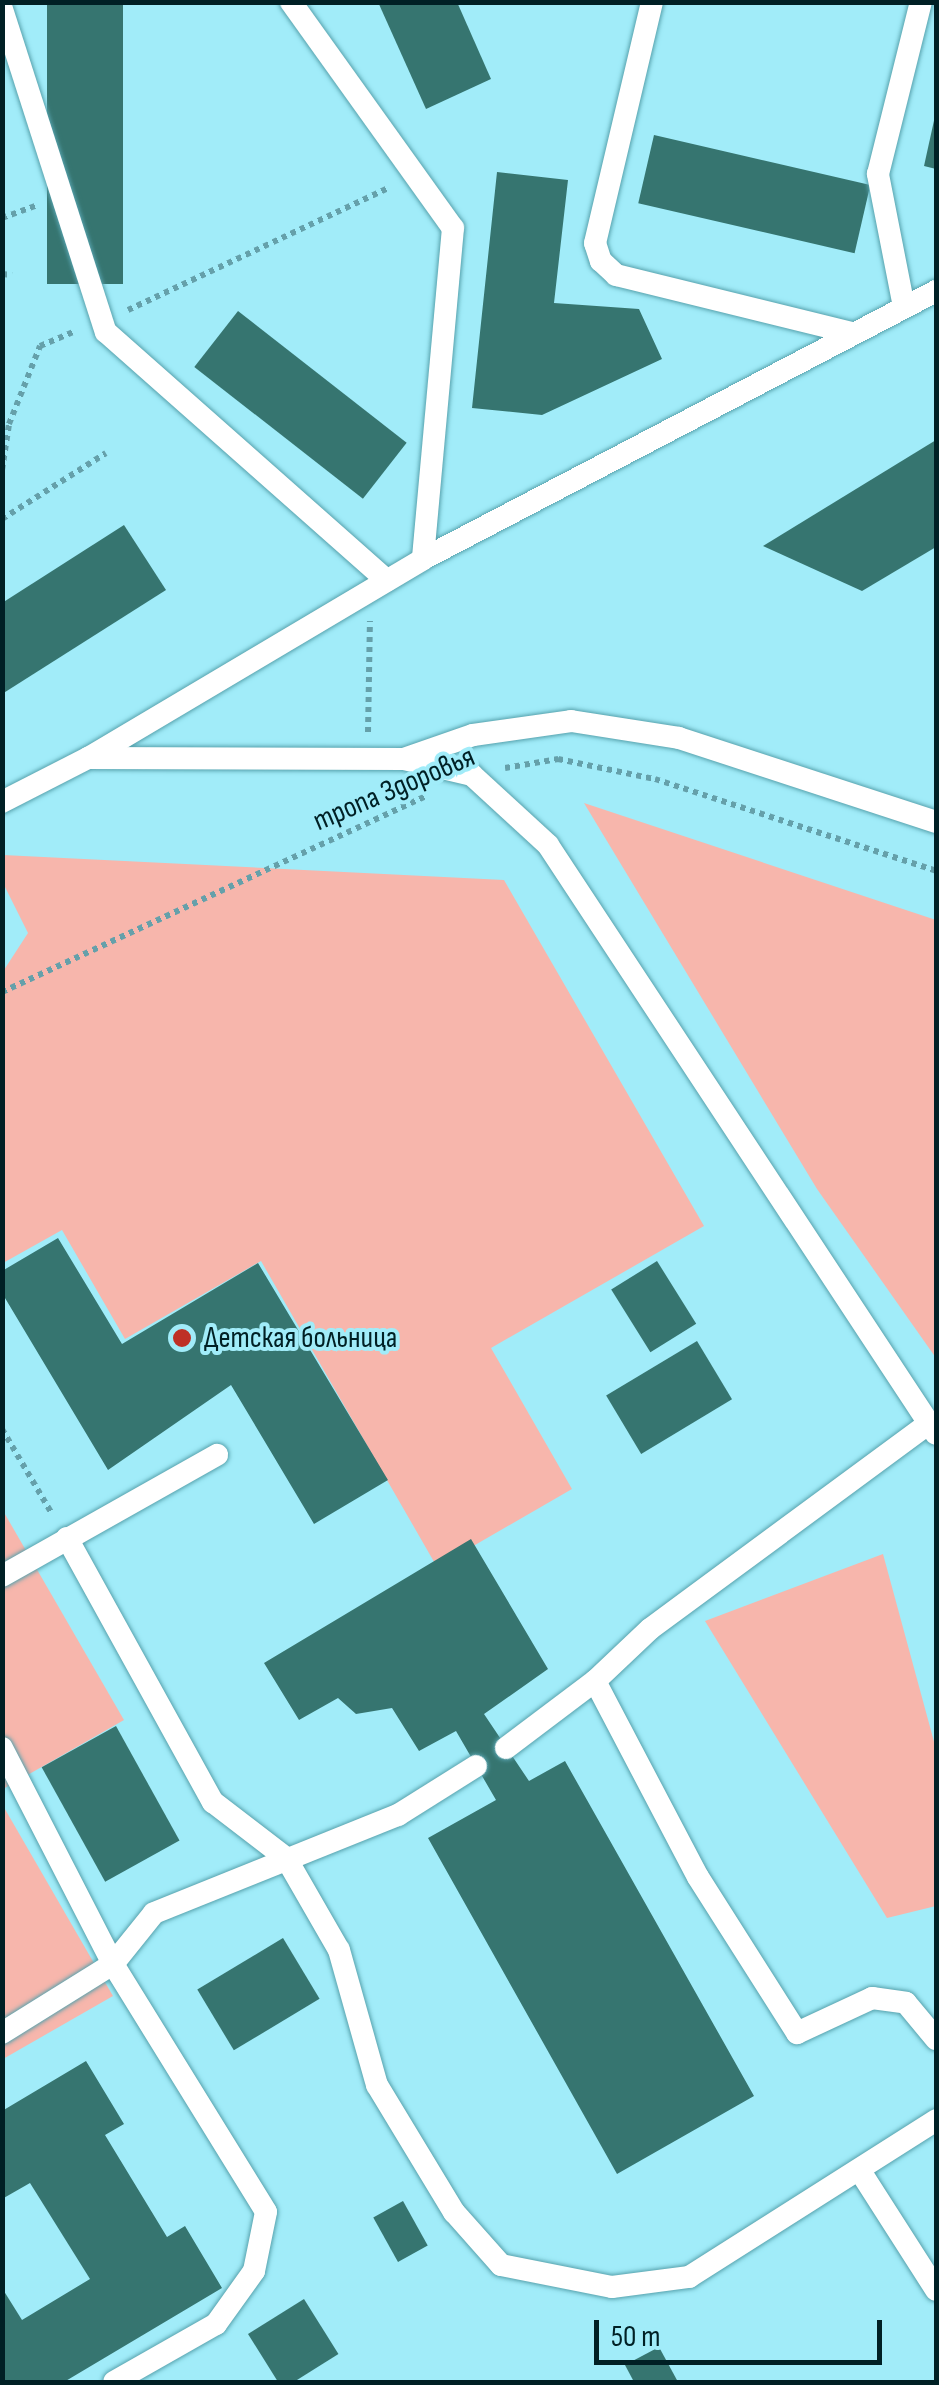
<!DOCTYPE html>
<meta charset="utf-8">
<style>
body{margin:0}
#map{position:relative;width:939px;height:2385px;overflow:hidden;background:#a1ecf9;font-family:"Sofia Sans Condensed",sans-serif}
div>[style]{position:absolute}
.green>*{inset:0;background:#f7b6ac}
.building>*{inset:0;background:#367570;transform-origin:0 0}
.path>*{height:6px;margin-top:-3px;transform-origin:0;background:repeating-linear-gradient(90deg,#65a0aa 0 5px,transparent 0 10px)}
.roads{filter:drop-shadow(0 0 2px #57a2ad) drop-shadow(0 0 2px #57a2ad)}
.service>*{height:22px;margin:-11px;padding:0 11px;transform-origin:11px;border-radius:11px;background:#fff}
.dots>*{width:28px;height:28px;translate:-50% -50%;box-sizing:border-box;border:5px solid #a1ecf9;border-radius:50%}
span{translate:-50% -50%;white-space:nowrap;text-align:center;line-height:1.15;-webkit-text-stroke:8px #a1ecf9;paint-order:stroke}
.street-label{font-size:30px;color:#002025}
.poi-label{font-size:30px;color:#002025}
.left{translate:0 -50%;text-align:left}
.frame{position:absolute;inset:0;border:5px solid #002025;pointer-events:none}
.scale{position:absolute;left:594px;top:2320px;width:288px;height:45px;box-sizing:border-box;border:5px solid #002025;border-top:0;padding-left:12px;font-size:30px;line-height:35px;white-space:nowrap;color:#002025;-webkit-text-stroke:8px #a1ecf9;paint-order:stroke}
</style>
<div id="map">
<div class="green">
<div style="clip-path:polygon(584px 803px,936px 920px,936px 1358px,817px 1189px)"></div>
<div style="clip-path:polygon(3px 855px,504px 880px,704px 1226px,491px 1348px,572px 1489px,437px 1567px,261px 1261px,125px 1339px,62px 1230px,3px 1263px,2px 973px,28px 933px,3px 883px)"></div>
<div style="clip-path:polygon(2px 1509px,124px 1720px,3px 1789px,2px 1789px)"></div>
<div style="clip-path:polygon(883px 1554px,936px 1749px,936px 1906px,887px 1918px,705px 1621px)"></div>
<div style="clip-path:polygon(2px 1804px,113px 1996px,3px 2059px,2px 2059px)"></div>
</div>
<div class="building">
<div style="left:47px;top:2px;width:76px;height:282px"></div>
<div style="clip-path:polygon(378px 2px,457px 2px,491px 79px,426px 109px)"></div>
<div style="clip-path:polygon(935px 116px,936px 117px,936px 169px,924px 166px)"></div>
<div style="left:654px;top:135px;width:222px;height:70px;rotate:13deg"></div>
<div style="clip-path:polygon(497px 172px,568px 180px,554px 303px,639px 309px,662px 359px,542px 415px,472px 408px)"></div>
<div style="left:238px;top:311px;width:214px;height:71px;rotate:38deg"></div>
<div style="clip-path:polygon(936px 440px,936px 547px,862px 591px,763px 546px)"></div>
<div style="clip-path:polygon(124px 525px,166px 590px,2px 694px,2px 603px)"></div>
<div style="clip-path:polygon(58px 1238px,122px 1344px,258px 1263px,388px 1480px,314px 1524px,231px 1385px,108px 1470px,2px 1293px,2px 1271px)"></div>
<div style="left:657px;top:1261px;width:74px;height:54px;rotate:58deg"></div>
<div style="left:697px;top:1341px;width:68px;height:106px;rotate:59deg"></div>
<div style="clip-path:polygon(471px 1539px,548px 1669px,484px 1714px,529px 1781px,565px 1761px,754px 2096px,617px 2174px,428px 1838px,496px 1800px,456px 1731px,419px 1751px,392px 1708px,356px 1714px,338px 1698px,299px 1720px,264px 1663px)"></div>
<div style="left:116px;top:1726px;width:131px;height:85px;rotate:61deg"></div>
<div style="left:283px;top:1938px;width:71px;height:100px;rotate:59deg"></div>
<div style="clip-path:polygon(86px 2061px,124px 2124px,105px 2135px,167px 2237px,185px 2226px,222px 2288px,64px 2382px,2px 2382px,2px 2288px,22px 2320px,90px 2279px,30px 2183px,2px 2199px,2px 2111px)"></div>
<div style="left:403px;top:2201px;width:51px;height:34px;rotate:61deg"></div>
<div style="left:304px;top:2299px;width:65px;height:66px;rotate:58deg"></div>
<div style="clip-path:polygon(659px 2347px,678px 2382px,634px 2382px,625px 2365px)"></div>
</div>
<div class="path">
<div style="left:2px;top:218px;width:38px;rotate:-20deg"></div>
<div style="left:2px;top:274px;width:10px;rotate:6deg"></div>
<div style="left:128px;top:310px;width:288px;rotate:-25.1deg"></div>
<div style="left:2px;top:470px;width:47px;rotate:-81.3deg"></div>
<div style="left:9px;top:424px;width:84px;rotate:-68.3deg"></div>
<div style="left:40px;top:346px;width:38px;rotate:-23deg"></div>
<div style="left:2px;top:519px;width:123px;rotate:-32.4deg"></div>
<div style="left:368px;top:732px;width:111px;rotate:-89deg"></div>
<div style="left:505px;top:768px;width:54px;rotate:-9.6deg"></div>
<div style="left:558px;top:759px;width:99px;rotate:11.7deg"></div>
<div style="left:655px;top:779px;width:296px;rotate:18.1deg"></div>
<div style="left:2px;top:992px;width:469px;rotate:-24.8deg"></div>
<div style="left:2px;top:1429px;width:99px;rotate:59.5deg"></div>
</div>
<div class="roads">
<div class="service">
<div style="left:291px;top:2px;width:278px;rotate:54.4deg"></div>
<div style="left:453px;top:228px;width:332px;rotate:95.2deg"></div>
<div style="left:652px;top:2px;width:248px;rotate:103.3deg"></div>
<div style="left:595px;top:243px;width:19px;rotate:72deg"></div>
<div style="left:601px;top:261px;width:21px;rotate:43deg"></div>
<div style="left:616px;top:275px;width:244px;rotate:13.8deg"></div>
<div style="left:2px;top:9px;width:339px;rotate:72.2deg"></div>
<div style="left:106px;top:332px;width:375px;rotate:41.5deg"></div>
<div style="left:904px;top:307px;width:136px;rotate:-101.1deg"></div>
<div style="left:878px;top:174px;width:177px;rotate:-76deg"></div>
<div style="left:90px;top:757px;width:387px;rotate:-30.7deg"></div>
<div style="left:423px;top:559px;width:579px;rotate:-27.58deg"></div>
<div style="left:404px;top:759px;width:73px;rotate:-19.2deg"></div>
<div style="left:473px;top:735px;width:99px;rotate:-8.1deg"></div>
<div style="left:571px;top:721px;width:109px;rotate:8.9deg"></div>
<div style="left:679px;top:738px;width:270px;rotate:18.1deg"></div>
<div style="left:2px;top:802px;width:97px;rotate:-27.1deg"></div>
<div style="left:88px;top:758px;width:316px;rotate:0.2deg"></div>
<div style="left:404px;top:759px;width:70px;rotate:13.2deg"></div>
<div style="left:472px;top:775px;width:103px;rotate:42.6deg"></div>
<div style="left:548px;top:845px;width:705px;rotate:56.63deg"></div>
<div style="left:928px;top:1424px;width:345px;rotate:143.6deg"></div>
<div style="left:650px;top:1629px;width:76px;rotate:136.6deg"></div>
<div style="left:595px;top:1681px;width:221px;rotate:62.3deg"></div>
<div style="left:698px;top:1877px;width:185px;rotate:57.6deg"></div>
<div style="left:797px;top:2033px;width:83px;rotate:-25deg"></div>
<div style="left:872px;top:1998px;width:34px;rotate:8deg"></div>
<div style="left:906px;top:2003px;width:47px;rotate:50.2deg"></div>
<div style="left:67px;top:1538px;width:302px;rotate:61.1deg"></div>
<div style="left:213px;top:1802px;width:92px;rotate:37.5deg"></div>
<div style="left:286px;top:1858px;width:106px;rotate:60.1deg"></div>
<div style="left:339px;top:1950px;width:140px;rotate:74.3deg"></div>
<div style="left:377px;top:2085px;width:149px;rotate:58.8deg"></div>
<div style="left:454px;top:2212px;width:71px;rotate:48.4deg"></div>
<div style="left:501px;top:2265px;width:113px;rotate:11.2deg"></div>
<div style="left:612px;top:2287px;width:78px;rotate:-7.4deg"></div>
<div style="left:689px;top:2277px;width:293px;rotate:-32.4deg"></div>
<div style="left:2px;top:1576px;width:247px;rotate:-29.4deg"></div>
<div style="left:2px;top:1748px;width:243px;rotate:62.8deg"></div>
<div style="left:113px;top:1964px;width:291px;rotate:58.3deg"></div>
<div style="left:266px;top:2212px;width:60px;rotate:101.5deg"></div>
<div style="left:254px;top:2271px;width:65px;rotate:125.6deg"></div>
<div style="left:216px;top:2324px;width:117px;rotate:150.4deg"></div>
<div style="left:506px;top:1748px;width:111px;rotate:-37deg"></div>
<div style="left:2px;top:2033px;width:131px;rotate:-31.9deg"></div>
<div style="left:113px;top:1964px;width:65px;rotate:-51.2deg"></div>
<div style="left:154px;top:1913px;width:263px;rotate:-21.9deg"></div>
<div style="left:398px;top:1815px;width:92px;rotate:-32.1deg"></div>
<div style="left:860px;top:2171px;width:141px;rotate:57.4deg"></div>
</div>
</div>
<div class="dots">
<div style="left:182px;top:1338px;background:#be3026"></div>
</div>
<div class="street-label">
<span style="left:394px;top:789px;rotate:-23deg">тропа Здоровья</span>
</div>
<div class="poi-label">
<span class="left" style="left:204px;top:1338px">Детская больница</span>
</div>
<div class="frame"></div>
<div class="scale">50 m</div>
</div>
